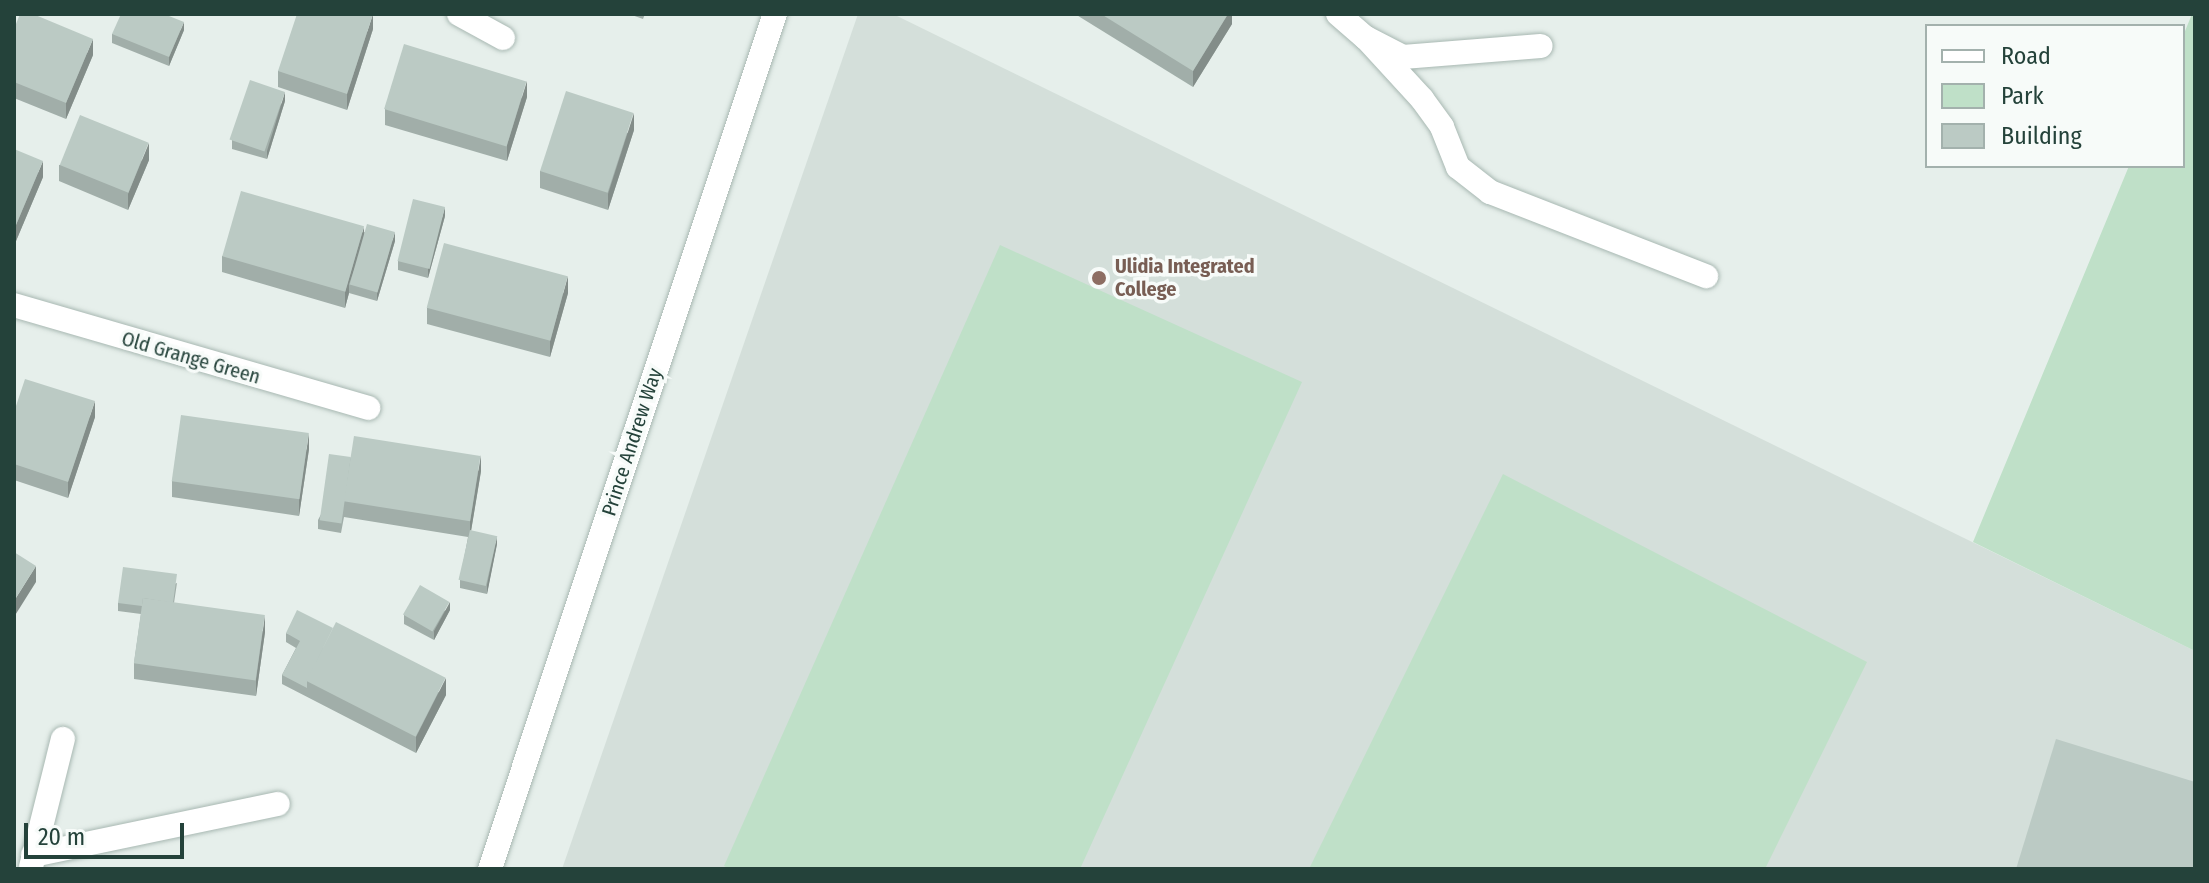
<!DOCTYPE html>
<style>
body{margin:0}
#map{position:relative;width:2209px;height:883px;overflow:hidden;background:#e6efeb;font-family:"Fira Sans Condensed",sans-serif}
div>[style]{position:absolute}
.built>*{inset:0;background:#d4dfda}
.green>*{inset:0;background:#bfe0c8}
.roads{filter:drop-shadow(0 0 2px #a8b8b2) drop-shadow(0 0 2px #a8b8b2)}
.lane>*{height:24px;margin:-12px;padding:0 12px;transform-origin:12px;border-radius:12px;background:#fff}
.street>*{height:24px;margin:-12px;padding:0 12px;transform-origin:12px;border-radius:12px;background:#fff}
.secondary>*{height:24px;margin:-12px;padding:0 12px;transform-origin:12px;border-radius:12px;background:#fff}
.wall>*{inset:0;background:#a1aea9}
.shaded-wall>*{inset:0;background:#838d89}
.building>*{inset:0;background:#bbcac4;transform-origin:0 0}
.dots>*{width:22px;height:22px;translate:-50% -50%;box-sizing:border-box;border:4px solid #f7fbf9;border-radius:50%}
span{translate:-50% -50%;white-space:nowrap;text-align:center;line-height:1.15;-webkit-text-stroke:7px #f7fbf9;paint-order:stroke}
.education-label{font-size:20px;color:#785e54;font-weight:700}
.left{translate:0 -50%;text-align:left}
.street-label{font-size:20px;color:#24423a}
.frame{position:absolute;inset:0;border:16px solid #24423a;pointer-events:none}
.legend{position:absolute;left:1925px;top:24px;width:260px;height:144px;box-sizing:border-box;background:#f7fbf9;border:2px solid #a3b1ad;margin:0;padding:10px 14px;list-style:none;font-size:24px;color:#24423a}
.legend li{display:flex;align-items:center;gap:16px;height:40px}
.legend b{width:40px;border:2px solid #a3b1ad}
.scale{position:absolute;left:24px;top:823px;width:160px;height:36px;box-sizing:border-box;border:4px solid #24423a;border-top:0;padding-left:10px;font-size:24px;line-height:28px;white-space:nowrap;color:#24423a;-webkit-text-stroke:6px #f7fbf9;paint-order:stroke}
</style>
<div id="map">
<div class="built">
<div style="clip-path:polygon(858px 14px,893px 14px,2195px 651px,2195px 869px,562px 869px)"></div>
</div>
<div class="green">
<div style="clip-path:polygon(2192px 14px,2195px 14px,2195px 651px,1973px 542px,2129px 166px,2183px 166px,2183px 36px)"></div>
<div style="clip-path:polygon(1000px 245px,1302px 382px,1080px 869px,730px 869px,724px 866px)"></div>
<div style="clip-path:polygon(1503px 474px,1867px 662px,1765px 869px,1309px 869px)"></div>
</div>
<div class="roads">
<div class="lane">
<div style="left:1338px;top:14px;width:37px;rotate:41deg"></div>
<div style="left:1366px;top:38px;width:42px;rotate:27.2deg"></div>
<div style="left:1403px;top:57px;width:138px;rotate:-4.6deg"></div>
<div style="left:1366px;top:38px;width:83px;rotate:47.4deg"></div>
<div style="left:1422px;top:99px;width:34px;rotate:54deg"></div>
<div style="left:1442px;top:127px;width:43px;rotate:68.2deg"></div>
<div style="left:1458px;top:167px;width:41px;rotate:38deg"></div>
<div style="left:1490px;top:192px;width:232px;rotate:21.3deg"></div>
</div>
<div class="street">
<div style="left:459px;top:14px;width:50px;rotate:28.6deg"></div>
<div style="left:14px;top:305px;width:369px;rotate:16.2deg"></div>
<div style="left:33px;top:855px;width:250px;rotate:-11.8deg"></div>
<div style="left:31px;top:867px;width:132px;rotate:-76deg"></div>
</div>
<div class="secondary">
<div style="left:490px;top:869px;width:901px;rotate:-71.57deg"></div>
</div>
</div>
<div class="wall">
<div style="clip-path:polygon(629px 14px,645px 14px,643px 19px)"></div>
<div style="clip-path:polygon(1075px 14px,1232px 14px,1232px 24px,1193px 87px)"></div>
<div style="clip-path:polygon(14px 29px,93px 55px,66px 119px,14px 98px)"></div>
<div style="clip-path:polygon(373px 29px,347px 110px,278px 87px,278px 71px)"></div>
<div style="clip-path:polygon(184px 30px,169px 66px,112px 43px,112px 34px)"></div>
<div style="clip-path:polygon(527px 97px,507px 161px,385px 125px,385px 109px)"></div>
<div style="clip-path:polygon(285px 101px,267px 159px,232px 149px,232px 140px)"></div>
<div style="clip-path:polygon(634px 130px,608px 210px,540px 188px,540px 171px)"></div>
<div style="clip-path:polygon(14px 149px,43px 177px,16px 241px,14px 240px)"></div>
<div style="clip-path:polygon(149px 160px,128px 210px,59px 181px,59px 165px)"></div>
<div style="clip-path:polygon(445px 216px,428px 278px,398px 270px,398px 261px)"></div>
<div style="clip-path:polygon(364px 232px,395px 241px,377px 301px,349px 293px,345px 308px,222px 272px,222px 256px)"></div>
<div style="clip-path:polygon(568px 293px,550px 357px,427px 324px,427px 308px)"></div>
<div style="clip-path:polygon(14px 412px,95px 417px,68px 498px,14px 480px)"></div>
<div style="clip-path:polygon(309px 449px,299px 516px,172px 497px,172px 481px)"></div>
<div style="clip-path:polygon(351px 457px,481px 471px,471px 531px,497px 544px,487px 594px,460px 588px,460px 580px,468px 537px,344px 517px,341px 533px,318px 529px,318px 520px)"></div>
<div style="clip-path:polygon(177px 583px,174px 603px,265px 632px,256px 696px,134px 679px,134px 663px,141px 614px,118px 611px,118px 603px)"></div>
<div style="clip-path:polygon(450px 610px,434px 640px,404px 624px,404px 615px)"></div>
<div style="clip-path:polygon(286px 633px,446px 695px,416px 753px,282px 684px,282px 675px,296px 648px,286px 642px)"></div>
</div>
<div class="shaded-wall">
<div style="clip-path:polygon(373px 14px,373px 29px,347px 110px,347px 94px)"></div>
<div style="clip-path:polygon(1228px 14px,1232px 14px,1232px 24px,1193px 87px,1193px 71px)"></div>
<div style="clip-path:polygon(184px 22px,184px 30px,169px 66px,169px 57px)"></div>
<div style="clip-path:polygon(93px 39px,93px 55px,66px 119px,66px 103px)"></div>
<div style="clip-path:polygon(527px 81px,527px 97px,507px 161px,507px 145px)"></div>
<div style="clip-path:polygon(285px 92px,285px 101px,267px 159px,267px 151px)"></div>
<div style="clip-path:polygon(634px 113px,634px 130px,608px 210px,608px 194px)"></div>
<div style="clip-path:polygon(149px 143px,149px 160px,128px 210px,128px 194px)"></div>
<div style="clip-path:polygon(43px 161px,43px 177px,16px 241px,16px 225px)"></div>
<div style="clip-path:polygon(445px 207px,445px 216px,428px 278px,428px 269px)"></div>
<div style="clip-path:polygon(364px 227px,364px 243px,349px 284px,349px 293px,345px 308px,345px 292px)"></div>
<div style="clip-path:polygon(395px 232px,395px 241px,377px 301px,377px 293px)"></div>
<div style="clip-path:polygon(568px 276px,568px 293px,550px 357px,550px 341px)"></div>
<div style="clip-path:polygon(95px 401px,95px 417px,68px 498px,68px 482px)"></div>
<div style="clip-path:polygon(309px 433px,309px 449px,299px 516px,299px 500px)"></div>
<div style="clip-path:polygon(481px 455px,481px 471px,470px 537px,470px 521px)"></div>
<div style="clip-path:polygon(497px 536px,497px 544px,487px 594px,487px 585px)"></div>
<div style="clip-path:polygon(36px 566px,36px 582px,14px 617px,14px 601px)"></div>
<div style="clip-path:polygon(450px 602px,450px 610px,434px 640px,434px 631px)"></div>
<div style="clip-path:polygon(265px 615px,265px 632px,256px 696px,256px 680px)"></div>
<div style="clip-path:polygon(446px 678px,446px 695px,416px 753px,416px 737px)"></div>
</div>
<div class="building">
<div style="clip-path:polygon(20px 14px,33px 14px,93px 39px,66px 103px,14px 82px,14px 29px)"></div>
<div style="clip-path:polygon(121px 14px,164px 14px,184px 22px,169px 57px,112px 34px)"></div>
<div style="clip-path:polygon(297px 14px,373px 14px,347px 94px,278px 71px)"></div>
<div style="clip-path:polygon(1101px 14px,1228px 14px,1193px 71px)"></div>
<div style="left:404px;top:44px;width:128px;height:68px;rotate:17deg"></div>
<div style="left:250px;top:80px;width:37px;height:63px;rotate:19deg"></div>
<div style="left:566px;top:91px;width:71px;height:84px;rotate:18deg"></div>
<div style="left:80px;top:115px;width:74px;height:54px;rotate:22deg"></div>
<div style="clip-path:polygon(14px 149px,43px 161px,16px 225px,14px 224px)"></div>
<div style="left:241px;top:191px;width:128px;height:68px;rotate:16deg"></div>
<div style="left:413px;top:199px;width:33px;height:64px;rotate:14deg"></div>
<div style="left:367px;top:224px;width:29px;height:63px;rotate:16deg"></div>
<div style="left:444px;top:243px;width:128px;height:67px;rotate:15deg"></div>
<div style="clip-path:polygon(25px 379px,95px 401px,68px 482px,14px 464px,14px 412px)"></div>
<div style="left:181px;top:415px;width:129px;height:67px;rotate:8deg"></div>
<div style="left:354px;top:436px;width:128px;height:66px;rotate:9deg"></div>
<div style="left:329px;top:454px;width:22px;height:67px;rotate:8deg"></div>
<div style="left:470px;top:530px;width:28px;height:51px;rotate:13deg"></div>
<div style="clip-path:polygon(14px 552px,36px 566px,14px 601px)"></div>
<div style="clip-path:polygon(123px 567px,177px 574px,173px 603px,143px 598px,142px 606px,118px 603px)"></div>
<div style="left:420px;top:585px;width:34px;height:34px;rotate:30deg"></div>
<div style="left:143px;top:598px;width:123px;height:66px;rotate:8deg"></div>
<div style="clip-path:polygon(297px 610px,333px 628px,307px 681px,307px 688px,282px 675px,300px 641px,286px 633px)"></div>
<div style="left:336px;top:622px;width:123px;height:66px;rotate:27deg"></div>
<div style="clip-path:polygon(2056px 739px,2195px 782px,2195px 869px,2016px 869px)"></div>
</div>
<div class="dots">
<div style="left:1099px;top:278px;background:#8d6e63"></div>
</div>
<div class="education-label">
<span class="left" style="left:1115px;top:278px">Ulidia Integrated<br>College</span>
</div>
<div class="street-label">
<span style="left:191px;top:358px;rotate:16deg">Old Grange Green</span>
<span style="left:632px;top:442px;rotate:-72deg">Prince Andrew Way</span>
</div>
<div class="frame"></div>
<ul class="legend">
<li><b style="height:10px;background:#fff"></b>Road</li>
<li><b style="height:22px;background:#bfe0c8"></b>Park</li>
<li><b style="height:22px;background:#bbcac4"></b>Building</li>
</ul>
<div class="scale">20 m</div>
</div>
